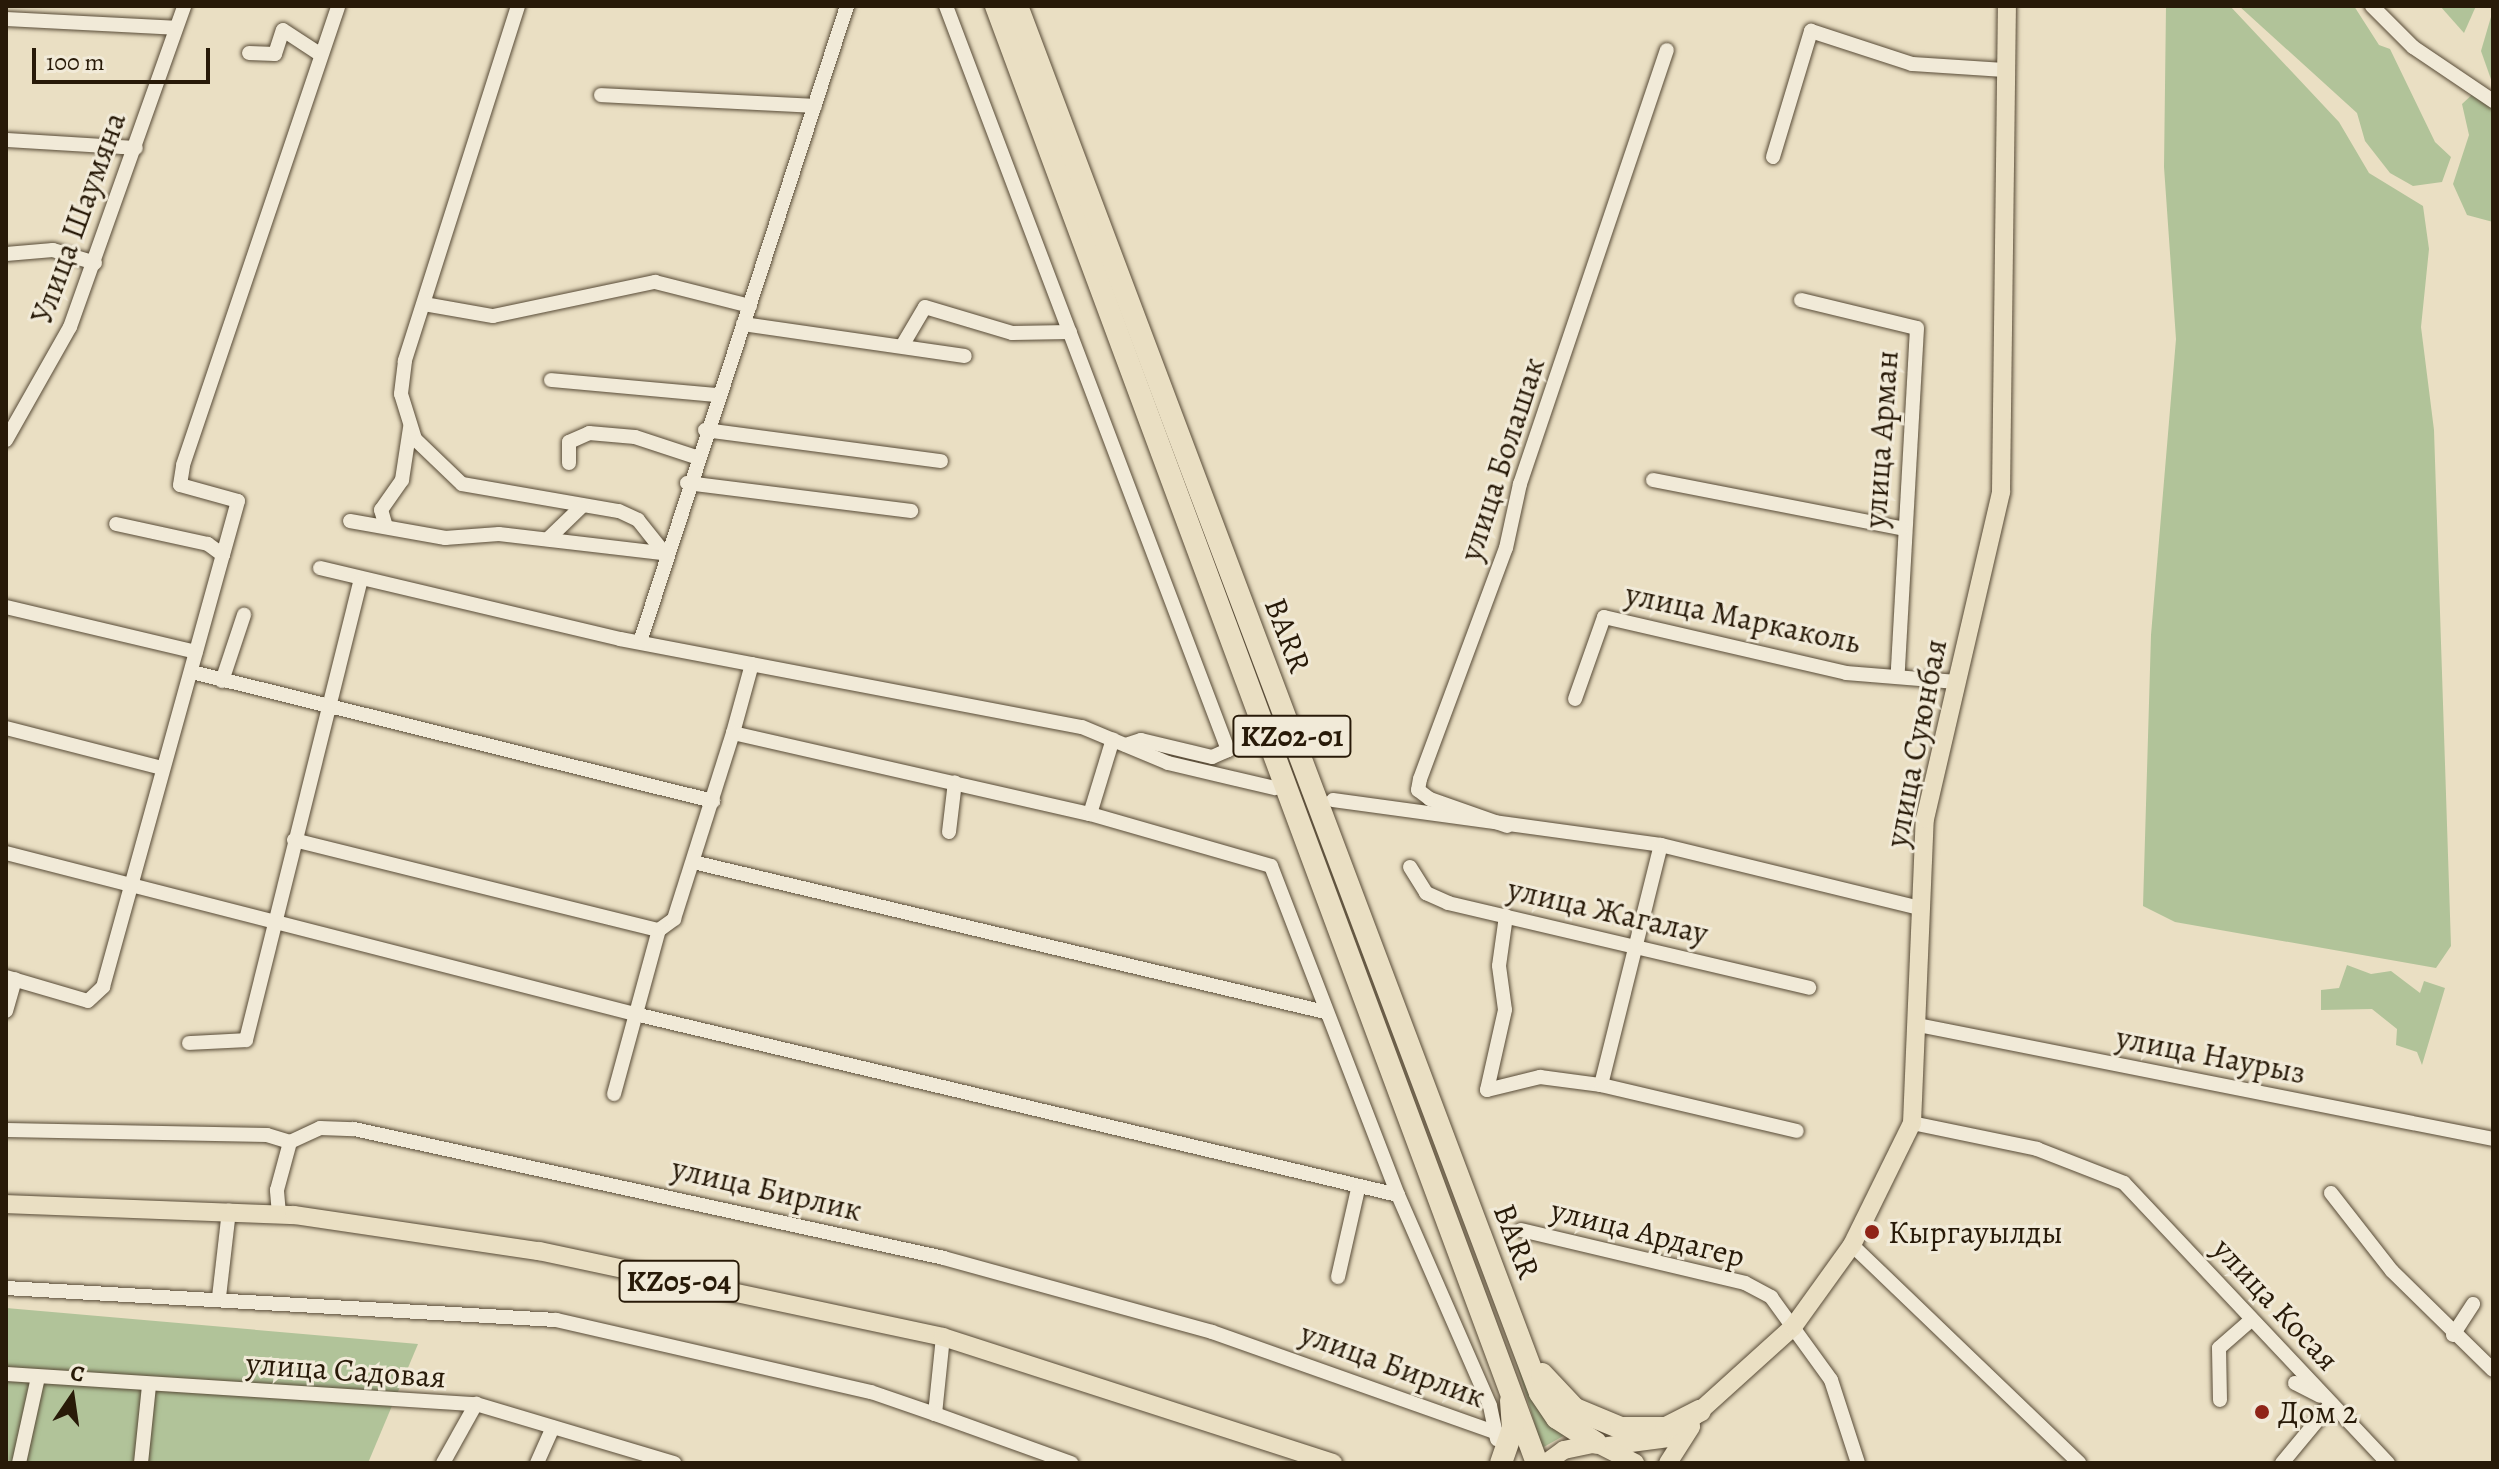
<!DOCTYPE html>
<meta charset="utf-8">
<style>
body{margin:0}
#map{position:relative;width:2499px;height:1469px;overflow:hidden;background:#eadfc3;font-family:Alegreya,serif}
div>[style]{position:absolute}
.green>*{inset:0;background:#b1c399}
.roads{filter:drop-shadow(0 0 2px #584b37) drop-shadow(0 0 2px #584b37)}
.minor>*{height:14px;margin:-7px;padding:0 7px;transform-origin:7px;border-radius:7px;background:#f1ead8}
.major>*{height:18px;margin:-9px;padding:0 9px;transform-origin:9px;border-radius:9px;background:#eadfc3}
.highway>*{height:22px;margin:-11px;padding:0 11px;transform-origin:11px;border-radius:11px;background:#eadfc3}
.dots>*{width:22px;height:22px;translate:-50% -50%;box-sizing:border-box;border:4px solid #f1ead8;border-radius:50%}
span{translate:-50% -50%;white-space:nowrap;text-align:center;line-height:1.15;-webkit-text-stroke:6px #f1ead8;paint-order:stroke}
.shield-label span{padding:2px 6px;background:#f1ead8;border:2px solid;border-radius:6px;-webkit-text-stroke-width:0}
.shield-label{font-size:30px;color:#281a08;font-weight:700}
.street-label{font-size:32px;color:#281a08}
.poi-label{font-size:32px;color:#281a08}
.left{translate:0 -50%;text-align:left}
.frame{position:absolute;inset:0;border:8px solid #281a08;pointer-events:none}
.north{position:absolute;left:32px;top:1357px;width:80px;height:80px;-webkit-text-stroke:6px #f1ead8;paint-order:stroke;rotate:13deg;font-size:22px;font-weight:700;line-height:32px;text-align:center;color:#281a08}
.north::after{content:'';display:block;margin:auto;width:28px;height:36px;background:#281a08;clip-path:polygon(50% 0,100% 100%,50% 72%,0 100%)}
.scale{position:absolute;left:32px;top:48px;width:178px;height:36px;box-sizing:border-box;border:4px solid #281a08;border-top:0;padding-left:10px;font-size:24px;line-height:28px;white-space:nowrap;color:#281a08;-webkit-text-stroke:6px #f1ead8;paint-order:stroke}
</style>
<div id="map">
<div class="green">
<div style="clip-path:polygon(2166px 6px,2230px 6px,2339px 122px,2369px 173px,2423px 206px,2429px 249px,2421px 327px,2434px 430px,2451px 946px,2436px 968px,2175px 922px,2143px 906px,2151px 635px,2176px 339px,2164px 167px)"></div>
<div style="clip-path:polygon(2239px 6px,2354px 6px,2379px 45px,2390px 49px,2435px 142px,2451px 157px,2442px 182px,2413px 186px,2390px 173px,2365px 141px,2357px 113px)"></div>
<div style="clip-path:polygon(2440px 6px,2476px 6px,2464px 33px)"></div>
<div style="clip-path:polygon(2493px 10px,2493px 85px,2481px 51px)"></div>
<div style="clip-path:polygon(2476px 91px,2493px 96px,2493px 222px,2467px 215px,2453px 184px,2469px 135px,2462px 104px)"></div>
<div style="clip-path:polygon(2347px 965px,2371px 974px,2391px 971px,2420px 993px,2424px 981px,2445px 988px,2422px 1065px,2417px 1052px,2396px 1045px,2397px 1029px,2372px 1009px,2321px 1010px,2321px 990px,2339px 988px)"></div>
<div style="clip-path:polygon(6px 1308px,418px 1344px,368px 1463px,6px 1463px)"></div>
<div style="clip-path:polygon(1513px 1352px,1535px 1400px,1565px 1435px,1542px 1448px)"></div>
</div>
<div class="roads">
<div class="minor">
<div style="left:518px;top:6px;width:373px;rotate:107.7deg"></div>
<div style="left:405px;top:361px;width:33px;rotate:97deg"></div>
<div style="left:401px;top:394px;width:47px;rotate:72.7deg"></div>
<div style="left:415px;top:439px;width:65px;rotate:43.8deg"></div>
<div style="left:462px;top:484px;width:159px;rotate:9.8deg"></div>
<div style="left:619px;top:511px;width:21px;rotate:25deg"></div>
<div style="left:638px;top:520px;width:43px;rotate:51.5deg"></div>
<div style="left:946px;top:6px;width:796px;rotate:69.24deg"></div>
<div style="left:1228px;top:750px;width:17px;rotate:156deg"></div>
<div style="left:1212px;top:757px;width:73px;rotate:-166.5deg"></div>
<div style="left:1141px;top:740px;width:16px;rotate:162deg"></div>
<div style="left:2372px;top:6px;width:58px;rotate:45deg"></div>
<div style="left:2413px;top:47px;width:97px;rotate:34deg"></div>
<div style="left:6px;top:19px;width:169px;rotate:3deg"></div>
<div style="left:249px;top:53px;width:26px;rotate:2deg"></div>
<div style="left:275px;top:54px;width:25px;rotate:-72deg"></div>
<div style="left:283px;top:30px;width:45px;rotate:33.3deg"></div>
<div style="left:601px;top:95px;width:214px;rotate:2.9deg"></div>
<div style="left:6px;top:140px;width:130px;rotate:3.5deg"></div>
<div style="left:1773px;top:157px;width:132px;rotate:-73.2deg"></div>
<div style="left:1811px;top:31px;width:106px;rotate:18.1deg"></div>
<div style="left:1912px;top:64px;width:93px;rotate:3.7deg"></div>
<div style="left:6px;top:254px;width:47px;rotate:-4.9deg"></div>
<div style="left:53px;top:250px;width:44px;rotate:17.2deg"></div>
<div style="left:1801px;top:300px;width:119px;rotate:13.6deg"></div>
<div style="left:1917px;top:328px;width:346px;rotate:93.2deg"></div>
<div style="left:424px;top:304px;width:70px;rotate:9.9deg"></div>
<div style="left:493px;top:316px;width:166px;rotate:-11.9deg"></div>
<div style="left:655px;top:282px;width:98px;rotate:14.2deg"></div>
<div style="left:743px;top:324px;width:224px;rotate:8.2deg"></div>
<div style="left:902px;top:346px;width:45px;rotate:-59.5deg"></div>
<div style="left:925px;top:307px;width:91px;rotate:16.6deg"></div>
<div style="left:1012px;top:333px;width:58px;rotate:-1deg"></div>
<div style="left:551px;top:380px;width:167px;rotate:5.2deg"></div>
<div style="left:705px;top:430px;width:238px;rotate:7.5deg"></div>
<div style="left:6px;top:440px;width:130px;rotate:-60.5deg"></div>
<div style="left:70px;top:327px;width:341px;rotate:-70.4deg"></div>
<div style="left:569px;top:463px;width:21px;rotate:-90deg"></div>
<div style="left:569px;top:442px;width:22px;rotate:-24deg"></div>
<div style="left:589px;top:433px;width:46px;rotate:5deg"></div>
<div style="left:635px;top:437px;width:64px;rotate:18.2deg"></div>
<div style="left:1653px;top:480px;width:253px;rotate:11deg"></div>
<div style="left:687px;top:483px;width:226px;rotate:7.1deg"></div>
<div style="left:350px;top:521px;width:97px;rotate:10.1deg"></div>
<div style="left:445px;top:538px;width:54px;rotate:-4.2deg"></div>
<div style="left:499px;top:534px;width:162px;rotate:6.7deg"></div>
<div style="left:386px;top:527px;width:18px;rotate:-106deg"></div>
<div style="left:381px;top:510px;width:37px;rotate:-55deg"></div>
<div style="left:402px;top:480px;width:53px;rotate:-81.3deg"></div>
<div style="left:548px;top:539px;width:47px;rotate:-44.1deg"></div>
<div style="left:223px;top:555px;width:56px;rotate:-74.5deg"></div>
<div style="left:238px;top:501px;width:60px;rotate:-164.6deg"></div>
<div style="left:180px;top:485px;width:20px;rotate:-81deg"></div>
<div style="left:183px;top:465px;width:484px;rotate:-71.3deg"></div>
<div style="left:320px;top:568px;width:308px;rotate:13.3deg"></div>
<div style="left:620px;top:639px;width:470px;rotate:10.8deg"></div>
<div style="left:1082px;top:727px;width:93px;rotate:22.7deg"></div>
<div style="left:1168px;top:763px;width:110px;rotate:13.2deg"></div>
<div style="left:6px;top:607px;width:195px;rotate:13.3deg"></div>
<div style="left:640px;top:642px;width:669px;rotate:-71.97deg"></div>
<div style="left:752px;top:664px;width:72px;rotate:105.4deg"></div>
<div style="left:733px;top:733px;width:366px;rotate:12.8deg"></div>
<div style="left:1090px;top:814px;width:188px;rotate:16deg"></div>
<div style="left:1271px;top:866px;width:353px;rotate:68.9deg"></div>
<div style="left:1398px;top:1195px;width:230px;rotate:66.4deg"></div>
<div style="left:1490px;top:1406px;width:34px;rotate:78deg"></div>
<div style="left:192px;top:672px;width:537px;rotate:13.91deg"></div>
<div style="left:222px;top:681px;width:70px;rotate:-71.6deg"></div>
<div style="left:1575px;top:699px;width:87px;rotate:-70.5deg"></div>
<div style="left:1604px;top:617px;width:248px;rotate:13deg"></div>
<div style="left:1846px;top:673px;width:111px;rotate:4.6deg"></div>
<div style="left:6px;top:728px;width:161px;rotate:14.4deg"></div>
<div style="left:1333px;top:800px;width:331px;rotate:7.8deg"></div>
<div style="left:1661px;top:845px;width:266px;rotate:13.7deg"></div>
<div style="left:1090px;top:814px;width:78px;rotate:-73deg"></div>
<div style="left:1507px;top:826px;width:82px;rotate:-160.7deg"></div>
<div style="left:1430px;top:799px;width:15px;rotate:-143deg"></div>
<div style="left:1418px;top:790px;width:11px;rotate:-80deg"></div>
<div style="left:1420px;top:779px;width:246px;rotate:-69.6deg"></div>
<div style="left:1506px;top:548px;width:66px;rotate:-77.7deg"></div>
<div style="left:1520px;top:484px;width:458px;rotate:-71.3deg"></div>
<div style="left:949px;top:832px;width:50px;rotate:-83.2deg"></div>
<div style="left:294px;top:840px;width:376px;rotate:13.9deg"></div>
<div style="left:659px;top:930px;width:19px;rotate:-36deg"></div>
<div style="left:674px;top:919px;width:195px;rotate:-72.4deg"></div>
<div style="left:6px;top:853px;width:649px;rotate:14.36deg"></div>
<div style="left:635px;top:1014px;width:784px;rotate:13.35deg"></div>
<div style="left:693px;top:862px;width:650px;rotate:13.35deg"></div>
<div style="left:1410px;top:867px;width:31px;rotate:58deg"></div>
<div style="left:1426px;top:893px;width:24px;rotate:24deg"></div>
<div style="left:1448px;top:903px;width:371px;rotate:13.2deg"></div>
<div style="left:1506px;top:916px;width:50px;rotate:98deg"></div>
<div style="left:1499px;top:966px;width:44px;rotate:82.2deg"></div>
<div style="left:1505px;top:1010px;width:82px;rotate:102.7deg"></div>
<div style="left:1487px;top:1090px;width:55px;rotate:-13.8deg"></div>
<div style="left:1540px;top:1077px;width:62px;rotate:7.5deg"></div>
<div style="left:1601px;top:1085px;width:201px;rotate:13.2deg"></div>
<div style="left:6px;top:977px;width:85px;rotate:16.3deg"></div>
<div style="left:88px;top:1001px;width:21px;rotate:-43deg"></div>
<div style="left:103px;top:987px;width:448px;rotate:-74.5deg"></div>
<div style="left:223px;top:555px;width:19px;rotate:-144deg"></div>
<div style="left:208px;top:544px;width:94px;rotate:-167.7deg"></div>
<div style="left:6px;top:1011px;width:33px;rotate:-74deg"></div>
<div style="left:1918px;top:1025px;width:586px;rotate:11.21deg"></div>
<div style="left:189px;top:1043px;width:57px;rotate:-3deg"></div>
<div style="left:246px;top:1040px;width:474px;rotate:-76deg"></div>
<div style="left:1601px;top:1085px;width:247px;rotate:-76deg"></div>
<div style="left:614px;top:1094px;width:170px;rotate:-74.7deg"></div>
<div style="left:1912px;top:1123px;width:128px;rotate:11.7deg"></div>
<div style="left:2037px;top:1149px;width:93px;rotate:21.3deg"></div>
<div style="left:2124px;top:1183px;width:385px;rotate:46.7deg"></div>
<div style="left:6px;top:1130px;width:261px;rotate:1.1deg"></div>
<div style="left:267px;top:1135px;width:24px;rotate:17deg"></div>
<div style="left:290px;top:1142px;width:33px;rotate:-25deg"></div>
<div style="left:320px;top:1128px;width:34px;rotate:2deg"></div>
<div style="left:354px;top:1129px;width:604px;rotate:12.33deg"></div>
<div style="left:944px;top:1258px;width:278px;rotate:15.4deg"></div>
<div style="left:1212px;top:1332px;width:303px;rotate:19.5deg"></div>
<div style="left:2331px;top:1193px;width:99px;rotate:52deg"></div>
<div style="left:2392px;top:1271px;width:141px;rotate:44.4deg"></div>
<div style="left:279px;top:1214px;width:24px;rotate:-95deg"></div>
<div style="left:277px;top:1190px;width:50px;rotate:-74.8deg"></div>
<div style="left:1521px;top:1230px;width:230px;rotate:13.3deg"></div>
<div style="left:1745px;top:1283px;width:30px;rotate:28deg"></div>
<div style="left:1771px;top:1297px;width:102px;rotate:54.1deg"></div>
<div style="left:1831px;top:1380px;width:87px;rotate:72deg"></div>
<div style="left:1852px;top:1245px;width:315px;rotate:43.8deg"></div>
<div style="left:1338px;top:1277px;width:90px;rotate:-77.2deg"></div>
<div style="left:6px;top:1288px;width:551px;rotate:3.33deg"></div>
<div style="left:556px;top:1320px;width:323px;rotate:12.9deg"></div>
<div style="left:871px;top:1392px;width:68px;rotate:19deg"></div>
<div style="left:935px;top:1414px;width:77px;rotate:-84.1deg"></div>
<div style="left:219px;top:1297px;width:87px;rotate:-83.4deg"></div>
<div style="left:2453px;top:1335px;width:37px;rotate:-57deg"></div>
<div style="left:6px;top:1374px;width:471px;rotate:3.7deg"></div>
<div style="left:476px;top:1404px;width:207px;rotate:16.6deg"></div>
<div style="left:2295px;top:1383px;width:28px;rotate:27deg"></div>
<div style="left:2220px;top:1400px;width:52px;rotate:-91.1deg"></div>
<div style="left:2219px;top:1348px;width:43px;rotate:-41.2deg"></div>
<div style="left:935px;top:1414px;width:145px;rotate:19.8deg"></div>
<div style="left:19px;top:1463px;width:88px;rotate:-77.5deg"></div>
<div style="left:141px;top:1463px;width:78px;rotate:-84.1deg"></div>
<div style="left:443px;top:1463px;width:68px;rotate:-60.8deg"></div>
<div style="left:537px;top:1463px;width:39px;rotate:-66deg"></div>
<div style="left:2282px;top:1463px;width:77px;rotate:-50.3deg"></div>
</div>
<div class="major">
<div style="left:6px;top:1204px;width:288px;rotate:2.2deg"></div>
<div style="left:294px;top:1215px;width:248px;rotate:8.4deg"></div>
<div style="left:539px;top:1251px;width:413px;rotate:12deg"></div>
<div style="left:943px;top:1337px;width:410px;rotate:17.9deg"></div>
<div style="left:1608px;top:1446px;width:63px;rotate:-7.4deg"></div>
<div style="left:1670px;top:1438px;width:166px;rotate:-42.1deg"></div>
<div style="left:1793px;top:1327px;width:101px;rotate:-54.3deg"></div>
<div style="left:1852px;top:1245px;width:136px;rotate:-63.8deg"></div>
<div style="left:1912px;top:1123px;width:304px;rotate:-87.6deg"></div>
<div style="left:1925px;top:819px;width:336px;rotate:-76.9deg"></div>
<div style="left:2001px;top:492px;width:486px;rotate:-89.3deg"></div>
<div style="left:1546px;top:1463px;width:22px;rotate:-36deg"></div>
<div style="left:1564px;top:1450px;width:33px;rotate:-12deg"></div>
<div style="left:1596px;top:1443px;width:44px;rotate:27.1deg"></div>
<div style="left:1668px;top:1463px;width:43px;rotate:-57.4deg"></div>
</div>
<div class="highway">
<div style="left:996px;top:6px;width:1554px;rotate:69.63deg"></div>
<div style="left:1017px;top:6px;width:1482px;rotate:69.34deg"></div>
<div style="left:1540px;top:1393px;width:30px;rotate:56deg"></div>
<div style="left:1557px;top:1418px;width:46px;rotate:32.7deg"></div>
<div style="left:1542px;top:1374px;width:48px;rotate:46.7deg"></div>
<div style="left:1575px;top:1409px;width:50px;rotate:22.4deg"></div>
<div style="left:1621px;top:1428px;width:45px"></div>
<div style="left:1666px;top:1428px;width:38px;rotate:-27deg"></div>
<div style="left:1501px;top:1463px;width:36px;rotate:-71deg"></div>
<div style="left:1513px;top:1429px;width:28px;rotate:-94deg"></div>
</div>
</div>
<div class="dots">
<div style="left:1872px;top:1232px;background:#8f2418"></div>
<div style="left:2262px;top:1412px;background:#8f2418"></div>
</div>
<div class="shield-label">
<span style="left:1292px;top:736px">KZ02-01</span>
<span style="left:679px;top:1281px">KZ05-04</span>
</div>
<div class="street-label">
<span style="left:78px;top:218px;rotate:-70deg">Улица Шаумяна</span>
<span style="left:1881px;top:439px;rotate:-86deg">улица Арман</span>
<span style="left:1502px;top:459px;rotate:-72deg">улица Болашак</span>
<span style="left:1743px;top:618px;rotate:12deg">улица Маркаколь</span>
<span style="left:1288px;top:635px;rotate:69deg">BARR</span>
<span style="left:1916px;top:743px;rotate:-79deg">улица Суюнбая</span>
<span style="left:1608px;top:911px;rotate:13deg">улица Жагалау</span>
<span style="left:2211px;top:1055px;rotate:11deg">улица Наурыз</span>
<span style="left:767px;top:1189px;rotate:13deg">улица Бирлик</span>
<span style="left:1648px;top:1233px;rotate:14deg">улица Ардагер</span>
<span style="left:1517px;top:1241px;rotate:69deg">BARR</span>
<span style="left:2276px;top:1304px;rotate:47deg">улица Косая</span>
<span style="left:1393px;top:1365px;rotate:20deg">улица Бирлик</span>
<span style="left:346px;top:1370px;rotate:4deg">улица Садовая</span>
</div>
<div class="poi-label">
<span class="left" style="left:1888px;top:1232px">Кыргауылды</span>
<span class="left" style="left:2278px;top:1412px">Дом 2</span>
</div>
<div class="frame"></div>
<div class="north">С</div>
<div class="scale">100 m</div>
</div>
